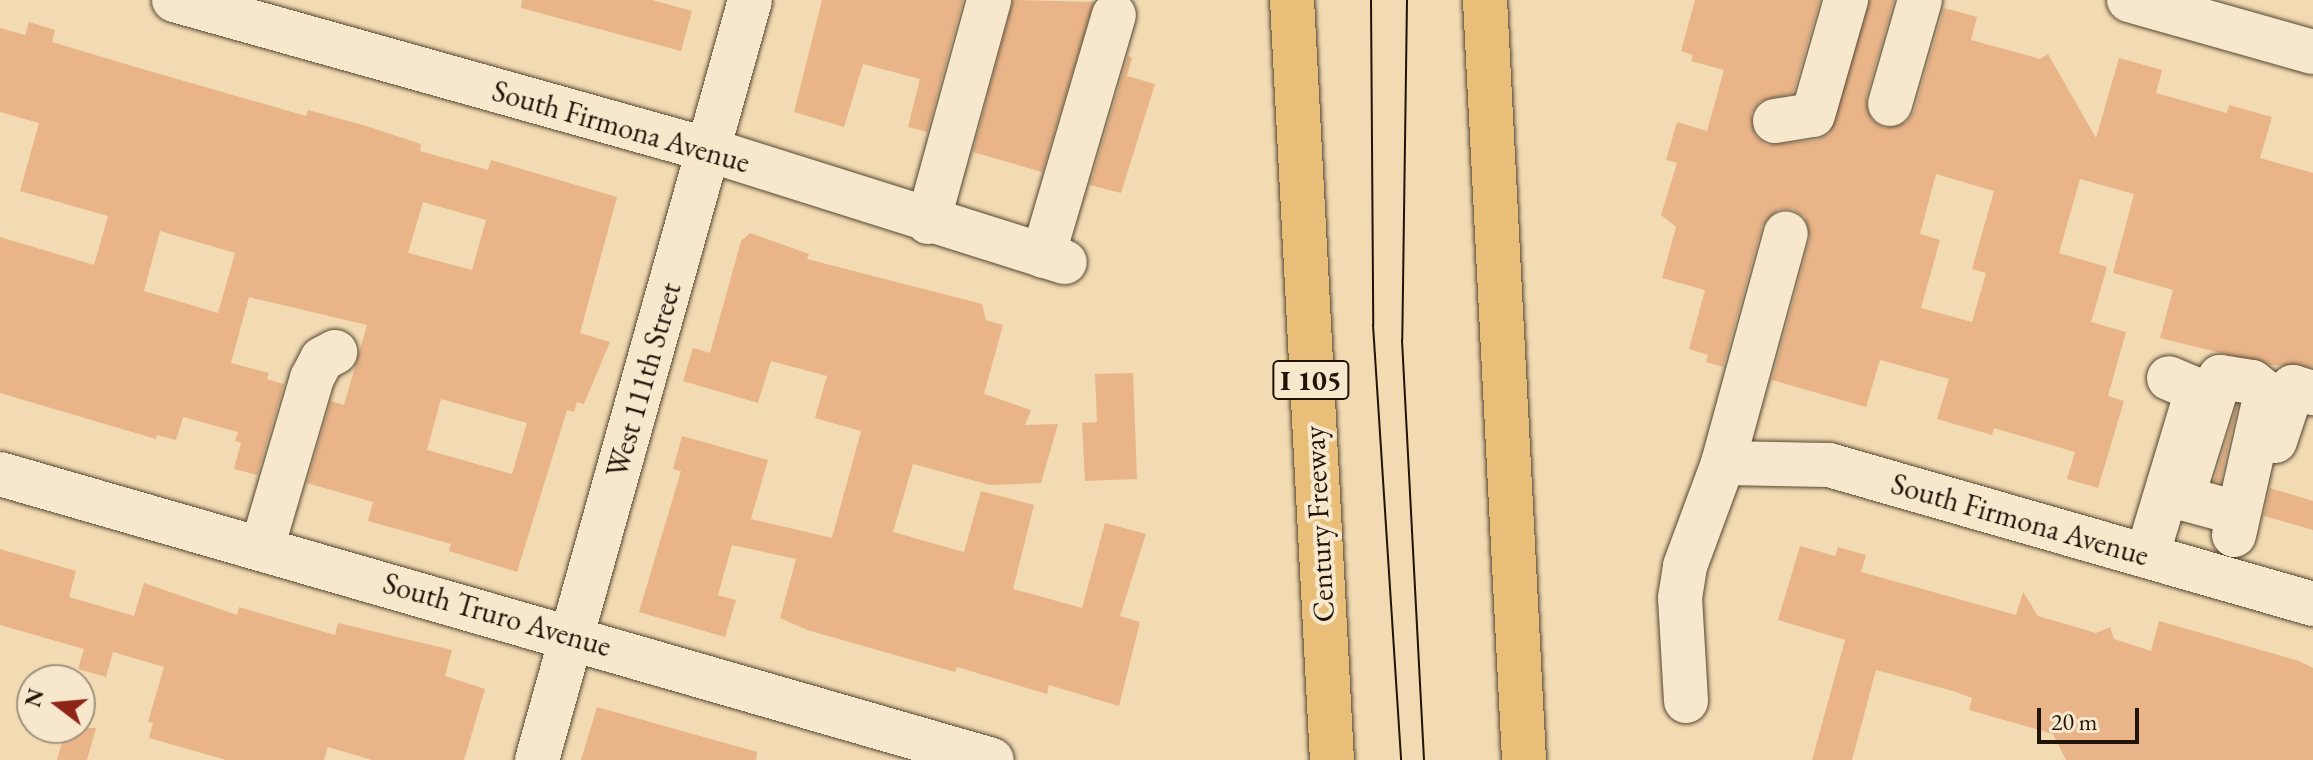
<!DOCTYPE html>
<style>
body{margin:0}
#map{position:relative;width:2313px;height:760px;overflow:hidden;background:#f2dbb2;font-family:"EB Garamond",serif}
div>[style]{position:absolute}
.building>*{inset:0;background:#e8b488}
.roads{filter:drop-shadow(0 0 2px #554632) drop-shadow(0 0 2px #554632)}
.minor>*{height:44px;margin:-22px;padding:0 22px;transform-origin:22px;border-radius:22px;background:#f7e8cd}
.highway>*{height:44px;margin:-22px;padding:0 22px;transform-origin:22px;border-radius:22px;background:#e9be79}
.tram>*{height:2px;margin:-1px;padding:0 1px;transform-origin:1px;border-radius:1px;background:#211407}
span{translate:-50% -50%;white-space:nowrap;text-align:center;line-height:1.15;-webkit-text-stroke:8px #f7e8cd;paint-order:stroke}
.shield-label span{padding:2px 6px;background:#f7e8cd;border:2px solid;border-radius:6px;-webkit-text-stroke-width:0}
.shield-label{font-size:28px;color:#211407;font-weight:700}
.street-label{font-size:30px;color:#211407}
.north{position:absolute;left:16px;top:664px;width:80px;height:80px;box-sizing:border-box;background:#f7e8cd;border:2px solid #a1937e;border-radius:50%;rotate:286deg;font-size:22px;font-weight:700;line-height:32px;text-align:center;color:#211407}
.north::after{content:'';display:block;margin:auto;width:28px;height:36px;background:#8f2418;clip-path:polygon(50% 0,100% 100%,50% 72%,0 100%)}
.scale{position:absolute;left:2037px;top:708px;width:102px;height:36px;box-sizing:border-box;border:4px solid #211407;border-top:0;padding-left:10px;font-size:24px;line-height:28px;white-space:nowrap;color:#211407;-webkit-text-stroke:6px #f7e8cd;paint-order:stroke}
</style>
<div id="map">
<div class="building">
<div style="clip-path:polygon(522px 0,652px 0,692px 11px,681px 51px,521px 8px)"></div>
<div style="clip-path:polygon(822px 0,963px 0,927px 132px,908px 127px,920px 79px,863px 64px,844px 127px,794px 112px)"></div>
<div style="clip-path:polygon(1013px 0,1094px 2px,1042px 172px,973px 152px)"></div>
<div style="clip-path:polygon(evenodd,1695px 0,1820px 0,1793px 93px,1760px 101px,1751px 113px,1755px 136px,1767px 145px,1817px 140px,1830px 133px,1870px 0,1894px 0,1866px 98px,1872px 121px,1884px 128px,1907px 122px,1914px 112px,1944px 8px,1977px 17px,1971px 40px,2040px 59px,2048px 54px,2096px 138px,2119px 58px,2162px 70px,2156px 93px,2227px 113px,2229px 105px,2272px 117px,2260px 158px,2313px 173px,2313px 367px,2270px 365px,2160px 338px,2173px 290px,2113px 273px,2134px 194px,2080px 179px,2059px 253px,2107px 267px,2091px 322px,2126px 332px,2108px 396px,2124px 401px,2098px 488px,2067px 479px,2075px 452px,1994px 428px,1992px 435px,1937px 419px,1949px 379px,1880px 360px,1866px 407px,1772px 380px,1810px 239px,1804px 216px,1793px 209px,1779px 209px,1762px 226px,1723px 367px,1706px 362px,1708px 355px,1689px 349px,1705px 290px,1662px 278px,1676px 227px,1661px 215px,1677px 163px,1666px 160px,1677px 122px,1707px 131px,1724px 70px,1691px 61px,1693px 55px,1681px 51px,1695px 0,1936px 174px,1994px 191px,1972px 269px,1986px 273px,1972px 322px,1921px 308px,1940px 240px,1920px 234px,1936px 174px)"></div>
<div style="clip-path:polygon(evenodd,29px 22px,55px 30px,52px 42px,139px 68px,306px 116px,308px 110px,366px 126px,421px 144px,420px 151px,488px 170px,491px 160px,617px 197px,580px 333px,610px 342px,584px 404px,577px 402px,574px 412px,567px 410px,517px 572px,449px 551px,451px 544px,368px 521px,373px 502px,307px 483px,331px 401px,344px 405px,367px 325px,249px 297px,231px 363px,269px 373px,267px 379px,284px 384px,257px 475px,234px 469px,241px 443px,235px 441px,238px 432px,183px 417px,176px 440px,157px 435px,156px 439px,0 393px,0 237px,94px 265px,108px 216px,20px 191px,39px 123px,0 112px,0 28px,25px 35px,29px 22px,423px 202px,486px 220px,472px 270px,408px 253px,423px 202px,29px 22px,160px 231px,235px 253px,218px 313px,144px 291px,160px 231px,29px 22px,441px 399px,527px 423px,512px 474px,427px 450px,441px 399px)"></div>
<div style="clip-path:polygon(1128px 56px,1132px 58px,1127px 76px,1155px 84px,1121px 193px,1090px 185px)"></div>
<div style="clip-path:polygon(750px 233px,809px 254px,807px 259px,982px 304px,986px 320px,1003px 325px,984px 394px,1031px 410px,1025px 425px,1058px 424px,1041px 483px,990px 485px,913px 464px,893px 532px,964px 552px,981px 491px,1034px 505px,1013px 589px,1082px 608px,1105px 523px,1146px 534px,1120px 616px,1140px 622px,1119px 706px,1049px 685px,1047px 694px,957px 667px,955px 672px,807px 630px,780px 618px,796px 559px,732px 545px,718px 595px,736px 600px,725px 637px,639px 612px,681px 471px,673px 469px,682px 436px,768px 460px,751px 519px,832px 538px,861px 431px,815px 418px,827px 376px,771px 361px,758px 403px,683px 381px,693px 348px,710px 353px,741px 241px)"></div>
<div style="clip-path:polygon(1133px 373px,1137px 479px,1085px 481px,1082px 423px,1097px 422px,1095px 374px)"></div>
<div style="clip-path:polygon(2237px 405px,2238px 405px,2220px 482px,2214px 481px)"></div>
<div style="clip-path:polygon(2270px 488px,2313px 501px,2313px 530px,2264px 516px)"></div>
<div style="clip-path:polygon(1800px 546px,1835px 556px,1838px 547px,1866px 555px,1861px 572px,2016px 615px,2023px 592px,2038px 616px,2096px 633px,2110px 627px,2114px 639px,2151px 651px,2159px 621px,2299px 661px,2313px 668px,2313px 760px,2066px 760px,2053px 734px,1969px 710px,1972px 698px,1953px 691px,1876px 670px,1852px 760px,1812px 760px,1845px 640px,1778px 620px)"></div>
<div style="clip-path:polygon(0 549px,76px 571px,69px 597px,134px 616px,144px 583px,237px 615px,239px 607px,335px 635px,338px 623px,452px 650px,445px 676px,485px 689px,464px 760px,372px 760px,328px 747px,324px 760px,226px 760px,149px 738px,153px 723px,148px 722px,164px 667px,113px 652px,106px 677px,78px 669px,84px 649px,0 625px)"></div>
<div style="clip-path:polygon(597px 707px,757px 752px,756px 760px,581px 760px)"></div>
<div style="clip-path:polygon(66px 728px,96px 728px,87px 760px,57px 760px)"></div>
</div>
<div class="roads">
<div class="minor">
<div style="left:174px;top:0;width:556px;rotate:15.66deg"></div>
<div style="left:709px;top:150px;width:373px;rotate:17.5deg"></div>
<div style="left:2129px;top:0;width:191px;rotate:15.8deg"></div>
<div style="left:1890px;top:104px;width:108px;rotate:-73.9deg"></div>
<div style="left:1775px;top:121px;width:38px;rotate:-9deg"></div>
<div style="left:1813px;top:115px;width:120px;rotate:-74deg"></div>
<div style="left:928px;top:222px;width:230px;rotate:-74.6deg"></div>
<div style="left:1043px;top:256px;width:251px;rotate:-73.6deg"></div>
<div style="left:2275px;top:441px;width:57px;rotate:-71.6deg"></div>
<div style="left:2293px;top:387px;width:21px;rotate:17deg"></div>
<div style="left:1723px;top:463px;width:106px;rotate:1.1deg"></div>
<div style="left:1829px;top:465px;width:504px;rotate:16.02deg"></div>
<div style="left:0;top:474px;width:1032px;rotate:16.08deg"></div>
<div style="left:2234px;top:535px;width:146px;rotate:-77.3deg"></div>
<div style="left:2266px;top:393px;width:18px;rotate:-142deg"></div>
<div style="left:2252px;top:382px;width:32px;rotate:-171deg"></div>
<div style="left:2220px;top:377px;width:127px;rotate:107.4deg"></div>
<div style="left:2182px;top:498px;width:57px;rotate:15.3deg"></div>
<div style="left:262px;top:548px;width:177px;rotate:-73.6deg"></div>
<div style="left:312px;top:378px;width:21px;rotate:-62deg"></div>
<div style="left:322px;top:359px;width:15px;rotate:-28deg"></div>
<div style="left:2147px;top:556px;width:166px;rotate:-73.2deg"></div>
<div style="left:2195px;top:397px;width:9px;rotate:-108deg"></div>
<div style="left:2192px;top:388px;width:25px;rotate:-157deg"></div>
<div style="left:1686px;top:701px;width:103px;rotate:-93.3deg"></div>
<div style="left:1680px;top:598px;width:32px;rotate:-81deg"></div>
<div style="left:1685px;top:566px;width:110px;rotate:-69.7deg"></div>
<div style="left:1723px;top:463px;width:238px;rotate:-74.7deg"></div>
<div style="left:537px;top:760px;width:789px;rotate:-74.34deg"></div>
</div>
<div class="highway">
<div style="left:1292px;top:0;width:761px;rotate:86.99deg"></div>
<div style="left:1485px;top:0;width:761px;rotate:87.06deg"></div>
</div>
</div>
<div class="tram">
<div style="left:1371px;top:0;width:325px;rotate:89.6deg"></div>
<div style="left:1373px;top:325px;width:436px;rotate:86.3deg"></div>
<div style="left:1407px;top:0;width:340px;rotate:90.8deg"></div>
<div style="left:1402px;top:340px;width:421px;rotate:87deg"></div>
</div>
<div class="shield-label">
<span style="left:1311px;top:380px">I 105</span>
</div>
<div class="street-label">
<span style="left:621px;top:127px;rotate:16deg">South Firmona Avenue</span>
<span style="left:644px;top:380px;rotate:-74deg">West 111th Street</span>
<span style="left:2020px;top:520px;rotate:16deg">South Firmona Avenue</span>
<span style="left:1319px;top:524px;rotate:-93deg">Century Freeway</span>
<span style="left:497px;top:615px;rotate:16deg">South Truro Avenue</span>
</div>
<div class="north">N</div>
<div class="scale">20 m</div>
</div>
